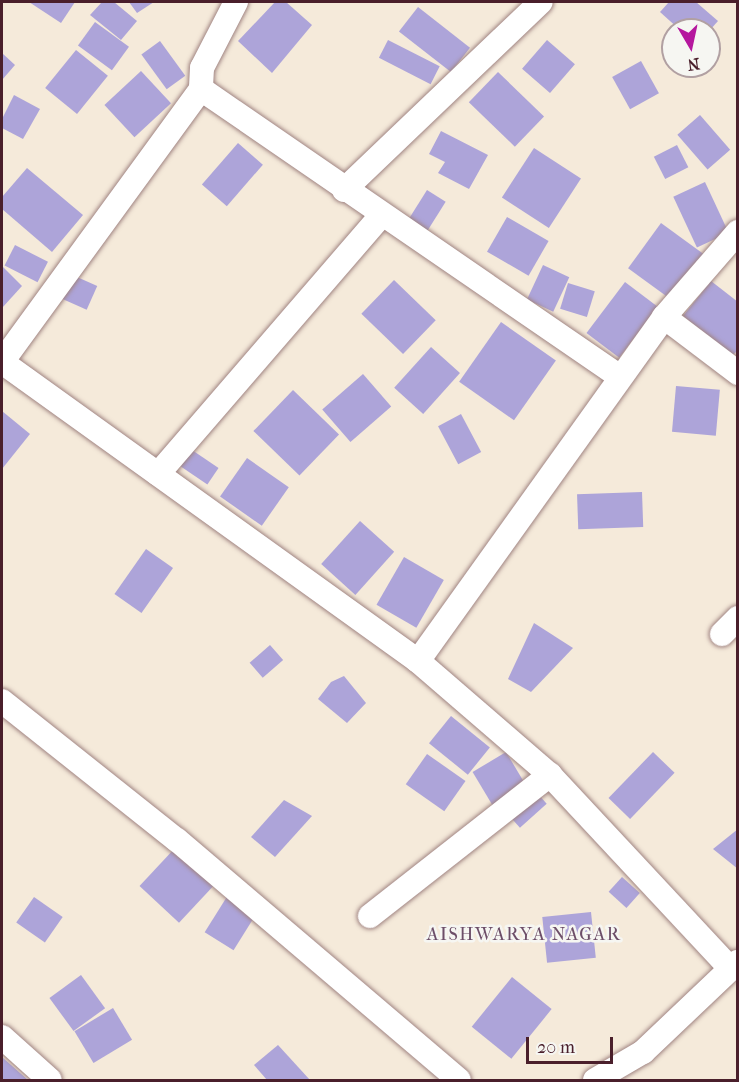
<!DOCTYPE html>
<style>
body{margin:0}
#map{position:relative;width:739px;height:1082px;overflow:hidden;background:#f5eada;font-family:"IM FELL French Canon",serif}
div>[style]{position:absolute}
.building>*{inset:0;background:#ada4d9;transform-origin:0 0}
.roads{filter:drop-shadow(0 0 2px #a08482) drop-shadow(0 0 2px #a08482)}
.minor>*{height:24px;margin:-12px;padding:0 12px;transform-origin:12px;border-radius:12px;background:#fff}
span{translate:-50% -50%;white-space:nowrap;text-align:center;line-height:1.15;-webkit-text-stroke:5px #f6f6f2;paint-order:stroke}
.neighbourhood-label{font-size:18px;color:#6d4e68;letter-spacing:1.5px}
.frame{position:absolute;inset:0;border:3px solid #4a1f2b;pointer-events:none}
.north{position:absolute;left:661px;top:18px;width:60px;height:60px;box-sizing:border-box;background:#f6f6f2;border:2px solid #b1a0a2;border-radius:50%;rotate:171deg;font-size:16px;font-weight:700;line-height:24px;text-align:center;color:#4a1f2b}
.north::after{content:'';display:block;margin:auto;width:21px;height:27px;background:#b5179e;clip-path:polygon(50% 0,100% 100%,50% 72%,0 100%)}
.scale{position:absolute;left:526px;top:1037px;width:87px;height:27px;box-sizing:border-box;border:3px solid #4a1f2b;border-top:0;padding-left:8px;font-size:18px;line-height:21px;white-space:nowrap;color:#4a1f2b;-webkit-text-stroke:4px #f6f6f2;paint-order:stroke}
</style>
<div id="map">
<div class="building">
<div style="clip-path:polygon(29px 2px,75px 2px,61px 23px)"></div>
<div style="clip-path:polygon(102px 2px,114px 2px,137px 21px,121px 40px,90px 15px)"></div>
<div style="clip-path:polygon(129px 2px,154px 2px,137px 13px)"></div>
<div style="clip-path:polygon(275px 2px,286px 2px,312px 25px,272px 73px,238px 41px)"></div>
<div style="clip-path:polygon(669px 2px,696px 2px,718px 21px,710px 30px,680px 30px,660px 12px)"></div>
<div style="left:418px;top:7px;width:66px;height:31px;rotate:38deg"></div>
<div style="left:95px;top:22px;width:42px;height:29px;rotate:36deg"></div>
<div style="left:388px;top:40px;width:58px;height:20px;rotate:27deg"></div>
<div style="left:547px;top:40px;width:37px;height:38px;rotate:41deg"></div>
<div style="left:160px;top:41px;width:43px;height:23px;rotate:54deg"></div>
<div style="left:76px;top:50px;width:41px;height:49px;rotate:39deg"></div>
<div style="clip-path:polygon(2px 53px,15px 65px,2px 80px)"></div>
<div style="left:641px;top:61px;width:37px;height:33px;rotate:61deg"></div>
<div style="left:141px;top:71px;width:44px;height:50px;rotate:47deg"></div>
<div style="left:498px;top:72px;width:64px;height:42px;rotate:44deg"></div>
<div style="clip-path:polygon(14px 95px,40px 109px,23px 139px,2px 128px,2px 119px)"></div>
<div style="left:700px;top:115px;width:46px;height:30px;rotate:49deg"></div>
<div style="clip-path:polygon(441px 131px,488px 155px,469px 189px,438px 173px,445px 162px,429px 154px)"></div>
<div style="left:238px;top:143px;width:33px;height:55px;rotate:41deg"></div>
<div style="left:677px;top:145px;width:25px;height:26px;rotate:63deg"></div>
<div style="left:534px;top:148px;width:56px;height:59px;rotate:33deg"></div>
<div style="clip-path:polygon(27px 168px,83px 215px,52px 252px,2px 209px,2px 197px)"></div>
<div style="left:705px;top:182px;width:56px;height:35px;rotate:65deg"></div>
<div style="left:427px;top:190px;width:22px;height:34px;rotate:32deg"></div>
<div style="left:507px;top:217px;width:48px;height:40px;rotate:30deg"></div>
<div style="left:661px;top:223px;width:53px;height:56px;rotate:36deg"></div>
<div style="left:15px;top:245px;width:37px;height:23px;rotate:27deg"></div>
<div style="left:543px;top:265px;width:29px;height:38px;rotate:25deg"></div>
<div style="clip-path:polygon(2px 266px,22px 286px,2px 308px)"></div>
<div style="left:68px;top:273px;width:32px;height:26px;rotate:24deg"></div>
<div style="left:394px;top:280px;width:58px;height:47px;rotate:44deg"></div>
<div style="clip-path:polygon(711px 281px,738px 302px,738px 350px,733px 355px,683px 316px)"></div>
<div style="left:625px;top:282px;width:41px;height:64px;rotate:37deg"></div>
<div style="left:568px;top:283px;width:28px;height:27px;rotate:17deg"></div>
<div style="left:501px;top:322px;width:67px;height:73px;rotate:35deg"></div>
<div style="left:431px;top:347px;width:39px;height:55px;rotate:42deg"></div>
<div style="left:363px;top:374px;width:43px;height:54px;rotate:49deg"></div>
<div style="left:676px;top:386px;width:44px;height:46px;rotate:5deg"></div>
<div style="left:293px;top:390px;width:64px;height:57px;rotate:44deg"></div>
<div style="clip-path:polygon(2px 411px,30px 434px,2px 469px)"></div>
<div style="left:461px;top:414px;width:43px;height:26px;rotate:62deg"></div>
<div style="left:192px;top:450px;width:32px;height:20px;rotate:34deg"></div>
<div style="left:247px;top:458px;width:51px;height:47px;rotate:35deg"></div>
<div style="left:642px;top:492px;width:35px;height:65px;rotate:88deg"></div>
<div style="left:360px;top:521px;width:46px;height:58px;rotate:42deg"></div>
<div style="left:146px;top:549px;width:33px;height:55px;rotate:35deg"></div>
<div style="left:404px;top:557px;width:46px;height:55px;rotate:30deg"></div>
<div style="clip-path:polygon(534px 623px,573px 648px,531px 692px,508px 679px)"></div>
<div style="left:270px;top:645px;width:20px;height:27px;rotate:49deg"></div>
<div style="clip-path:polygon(344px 676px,366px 703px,347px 723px,318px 699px,331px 682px)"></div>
<div style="left:451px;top:716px;width:50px;height:35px;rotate:39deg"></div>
<div style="left:506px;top:752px;width:41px;height:39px;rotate:59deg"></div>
<div style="left:653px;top:752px;width:30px;height:64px;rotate:44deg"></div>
<div style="left:427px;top:754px;width:47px;height:37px;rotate:35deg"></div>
<div style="left:538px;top:794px;width:13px;height:36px;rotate:48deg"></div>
<div style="clip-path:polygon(284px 800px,312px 816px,275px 857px,251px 837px)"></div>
<div style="clip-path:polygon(738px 829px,738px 869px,713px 849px)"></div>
<div style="left:175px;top:848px;width:54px;height:52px;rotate:43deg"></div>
<div style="left:622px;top:877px;width:24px;height:20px;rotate:42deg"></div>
<div style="left:228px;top:895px;width:34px;height:44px;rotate:32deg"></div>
<div style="left:34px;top:897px;width:35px;height:31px;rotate:35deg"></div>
<div style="left:591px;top:912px;width:46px;height:49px;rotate:84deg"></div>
<div style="left:81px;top:975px;width:41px;height:39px;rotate:54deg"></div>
<div style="left:512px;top:977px;width:51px;height:64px;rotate:39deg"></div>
<div style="left:113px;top:1008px;width:37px;height:45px;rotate:59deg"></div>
<div style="clip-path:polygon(278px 1045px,310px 1080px,267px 1080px,254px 1065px)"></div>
<div style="clip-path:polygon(2px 1057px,28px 1080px,2px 1080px)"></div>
</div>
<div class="roads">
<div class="minor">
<div style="left:236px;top:2px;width:74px;rotate:117.3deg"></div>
<div style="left:202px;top:68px;width:21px;rotate:93deg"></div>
<div style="left:201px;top:89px;width:508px;rotate:34.5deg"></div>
<div style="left:201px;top:89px;width:338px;rotate:126.1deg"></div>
<div style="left:2px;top:362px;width:512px;rotate:35.71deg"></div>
<div style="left:418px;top:661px;width:174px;rotate:40.8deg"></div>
<div style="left:550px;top:775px;width:264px;rotate:47deg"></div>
<div style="left:344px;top:190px;width:272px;rotate:-43.7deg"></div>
<div style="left:664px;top:317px;width:113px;rotate:-49deg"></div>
<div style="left:158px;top:474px;width:341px;rotate:-49.2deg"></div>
<div style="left:722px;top:634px;width:23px;rotate:-45deg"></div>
<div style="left:418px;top:661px;width:423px;rotate:-54.4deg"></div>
<div style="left:664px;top:317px;width:93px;rotate:37.1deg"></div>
<div style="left:2px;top:701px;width:223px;rotate:38.5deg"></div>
<div style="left:177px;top:840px;width:370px;rotate:40.4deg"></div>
<div style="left:370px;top:916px;width:229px;rotate:-38.1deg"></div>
<div style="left:2px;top:1037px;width:64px;rotate:41.9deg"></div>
<div style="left:595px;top:1080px;width:56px;rotate:-30.3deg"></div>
<div style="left:643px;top:1052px;width:131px;rotate:-43.5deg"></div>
</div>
</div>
<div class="neighbourhood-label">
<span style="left:524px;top:935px">AISHWARYA NAGAR</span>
</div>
<div class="frame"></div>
<div class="north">N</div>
<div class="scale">20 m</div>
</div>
